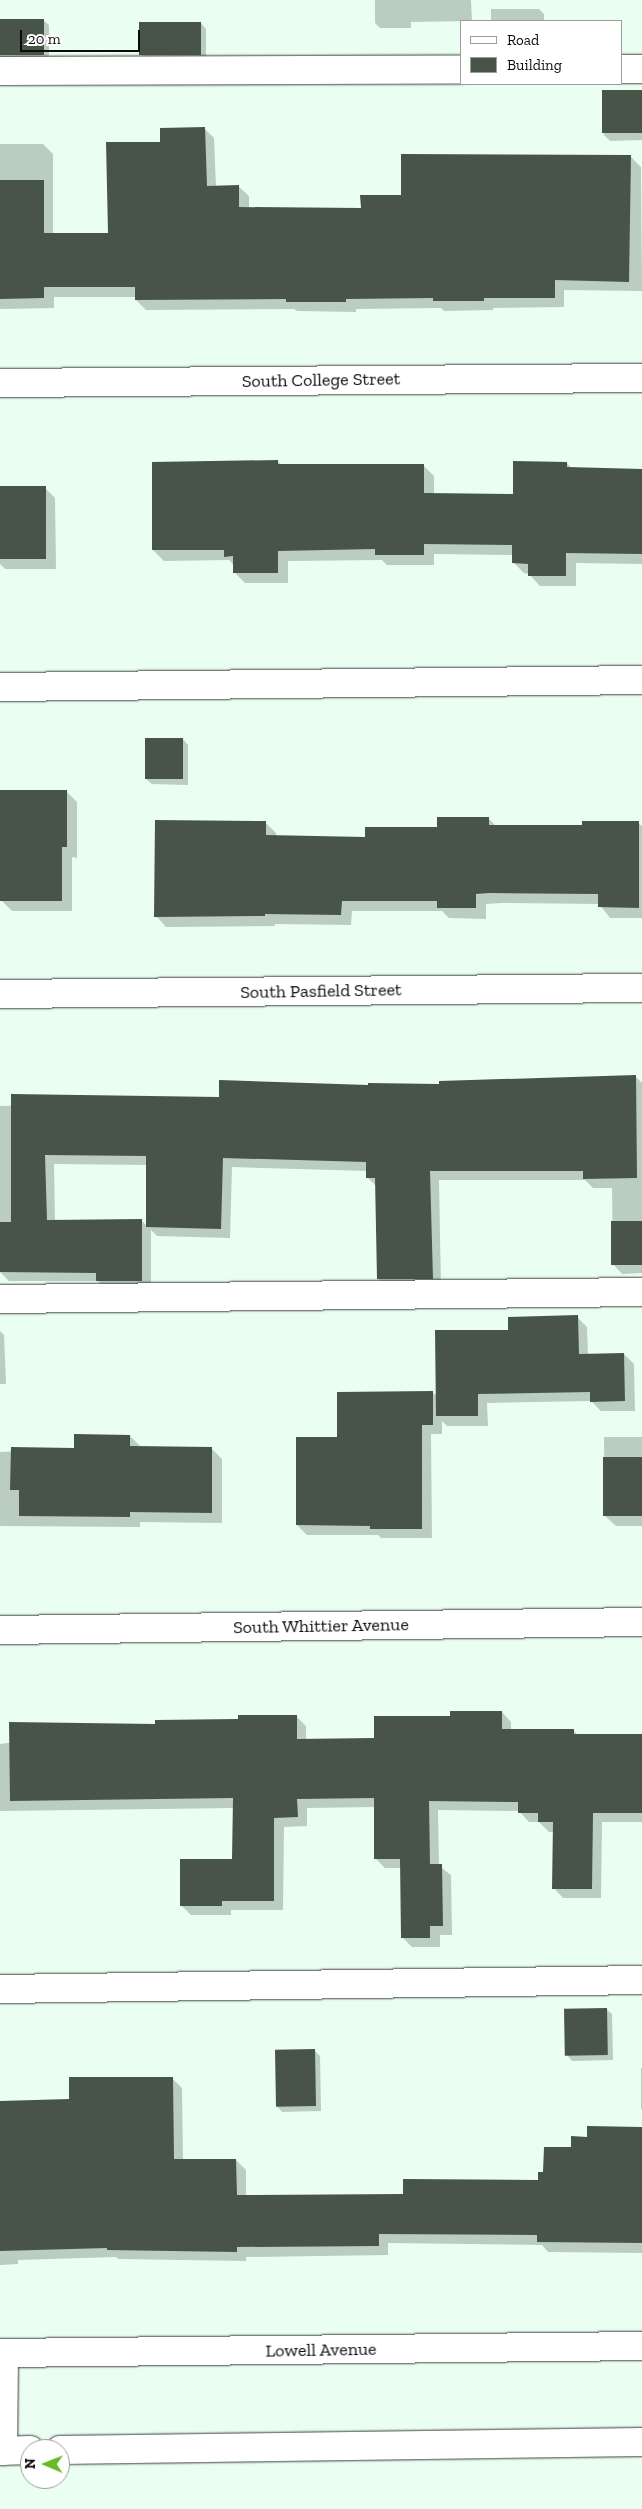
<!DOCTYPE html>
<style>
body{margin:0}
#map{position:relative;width:642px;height:2509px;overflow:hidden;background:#eafff2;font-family:"Zilla Slab",serif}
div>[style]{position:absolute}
.shadow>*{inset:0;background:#0003;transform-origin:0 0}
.building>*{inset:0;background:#485448;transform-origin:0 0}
.roads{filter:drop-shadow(0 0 1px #3e3e3e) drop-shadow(0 0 1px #3e3e3e)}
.minor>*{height:28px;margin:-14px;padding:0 14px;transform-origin:14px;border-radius:14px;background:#fff}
span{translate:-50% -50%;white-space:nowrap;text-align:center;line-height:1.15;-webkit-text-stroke:5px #fff;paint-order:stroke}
.street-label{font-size:18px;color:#0b0b0b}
.legend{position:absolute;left:460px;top:20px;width:162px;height:65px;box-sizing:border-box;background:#fff;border:1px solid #9d9d9d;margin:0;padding:6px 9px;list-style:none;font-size:15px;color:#0b0b0b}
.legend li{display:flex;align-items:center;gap:10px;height:25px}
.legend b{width:25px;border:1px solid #9d9d9d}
.north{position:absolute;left:20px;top:2439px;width:50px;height:50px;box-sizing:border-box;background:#fff;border:1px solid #9d9d9d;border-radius:50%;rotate:271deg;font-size:14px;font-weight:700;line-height:20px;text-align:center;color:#0b0b0b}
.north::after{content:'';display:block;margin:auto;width:18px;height:22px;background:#6bb925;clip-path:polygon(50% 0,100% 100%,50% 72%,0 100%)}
.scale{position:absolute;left:20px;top:30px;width:120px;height:22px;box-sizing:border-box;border:2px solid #0b0b0b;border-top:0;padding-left:6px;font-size:15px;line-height:18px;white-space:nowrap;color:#0b0b0b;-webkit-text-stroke:4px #fff;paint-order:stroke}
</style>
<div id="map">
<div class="shadow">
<div style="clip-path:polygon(375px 0,471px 0,472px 21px,411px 22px,411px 28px,380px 28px,375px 23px)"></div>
<div style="clip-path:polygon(491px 9px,539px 9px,544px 14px,544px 21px,491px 21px)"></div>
<div style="clip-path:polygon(0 20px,43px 20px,49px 25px,49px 60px,0 62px)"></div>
<div style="clip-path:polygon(201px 23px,206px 29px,206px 59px,146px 60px,141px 54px)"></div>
<div style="clip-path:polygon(642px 91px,642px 140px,610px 141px,604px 135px,604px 92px)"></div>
<div style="clip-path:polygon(204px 128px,214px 138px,216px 187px,238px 186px,249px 196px,249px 208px,362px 209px,402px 196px,631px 157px,641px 167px,642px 291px,564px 290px,564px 307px,493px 308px,493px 310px,444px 311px,441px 308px,356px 309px,356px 312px,297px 311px,294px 309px,146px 310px,136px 300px,136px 297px,54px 297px,54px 308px,0 309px,0 144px,43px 144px,53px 154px,53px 234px,109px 234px,162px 143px)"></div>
<div style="clip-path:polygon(278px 461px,281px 465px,423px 465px,434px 476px,434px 495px,514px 495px,567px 463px,572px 469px,642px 469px,642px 564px,576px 563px,576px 586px,540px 586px,529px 574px,524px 573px,514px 563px,514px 555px,434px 554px,434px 565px,387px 565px,382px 560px,288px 561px,288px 583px,245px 583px,234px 572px,234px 565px,229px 560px,164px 561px,153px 550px)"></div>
<div style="clip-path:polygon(0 488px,45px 488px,55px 498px,56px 569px,5px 569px,0 564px)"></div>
<div style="clip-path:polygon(183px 739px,188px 745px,188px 785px,152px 784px,146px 779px)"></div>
<div style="clip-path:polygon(66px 791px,77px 802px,77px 858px,72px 857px,72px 911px,12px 911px,1px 900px)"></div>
<div style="clip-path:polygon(489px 819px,496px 826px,583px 826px,638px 823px,642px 826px,642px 918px,610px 918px,599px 904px,501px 903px,486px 904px,486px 919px,449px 918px,442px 911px,352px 911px,351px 925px,275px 924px,275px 926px,166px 927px,156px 916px,265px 822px,276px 833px,276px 836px,367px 838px,438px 829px)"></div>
<div style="clip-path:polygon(evenodd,636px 1077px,642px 1083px,642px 1273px,622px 1274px,613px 1264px,612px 1188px,593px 1188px,585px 1180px,439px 1180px,441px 1288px,387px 1288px,378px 1279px,376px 1186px,367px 1177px,367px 1171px,232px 1167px,230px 1238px,157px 1236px,151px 1230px,151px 1290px,106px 1290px,98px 1281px,9px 1281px,0 1272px,0 1106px,220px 1098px,369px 1086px,440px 1085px,636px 1077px,54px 1164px,147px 1165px,147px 1226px,141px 1220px,55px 1222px,54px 1164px)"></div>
<div style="clip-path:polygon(577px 1317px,587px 1327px,588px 1355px,624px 1354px,634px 1364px,635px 1411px,601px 1411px,591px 1401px,487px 1403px,488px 1426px,447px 1426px,442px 1421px,442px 1434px,431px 1434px,432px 1538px,381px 1538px,378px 1535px,307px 1535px,297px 1525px,339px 1438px,433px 1393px,437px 1396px,509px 1332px)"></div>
<div style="clip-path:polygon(0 1331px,4px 1335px,6px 1384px,0 1384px)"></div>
<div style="clip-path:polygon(130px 1436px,140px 1446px,212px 1449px,222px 1459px,222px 1523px,140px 1522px,140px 1527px,0 1526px,0 1452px,76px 1449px)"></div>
<div style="clip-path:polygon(604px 1437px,642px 1437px,642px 1526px,616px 1526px,605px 1516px)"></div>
<div style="clip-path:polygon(502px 1712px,511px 1722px,511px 1731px,573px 1730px,578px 1735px,642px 1735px,642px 1822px,602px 1822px,601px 1898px,563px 1898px,554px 1888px,555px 1832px,549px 1832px,539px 1822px,529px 1822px,519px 1811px,438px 1810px,439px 1866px,451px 1875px,452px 1935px,440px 1935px,440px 1947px,412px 1947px,402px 1937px,401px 1868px,385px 1868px,375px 1858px,375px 1807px,307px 1808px,307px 1826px,284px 1827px,283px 1910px,231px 1910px,231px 1915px,191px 1915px,181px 1905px,234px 1860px,234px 1808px,0 1811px,0 1744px,156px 1725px,296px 1716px,306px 1726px,306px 1740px,375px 1739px,451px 1717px)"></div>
<div style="clip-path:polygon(606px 2009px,612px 2014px,613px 2060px,572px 2061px,567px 2055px)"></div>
<div style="clip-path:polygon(315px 2051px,320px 2056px,321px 2111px,282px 2112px,277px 2106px)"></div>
<div style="left:641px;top:2068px;width:1px;height:41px"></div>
<div style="clip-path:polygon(172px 2078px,182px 2088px,183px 2160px,236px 2160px,246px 2170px,246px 2197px,404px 2195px,539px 2181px,545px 2173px,572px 2148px,588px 2138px,642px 2129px,642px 2253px,548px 2252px,542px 2245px,388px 2243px,388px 2255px,246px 2257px,246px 2261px,118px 2259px,116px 2257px,18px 2260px,18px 2264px,0 2265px,0 2102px,70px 2100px)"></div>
</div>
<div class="building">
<div style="left:0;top:19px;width:44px;height:36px"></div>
<div style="left:139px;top:22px;width:62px;height:33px"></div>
<div style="left:642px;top:90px;width:43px;height:40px;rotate:90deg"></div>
<div style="clip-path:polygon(205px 127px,207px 186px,239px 185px,239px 207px,361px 208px,360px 195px,401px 195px,401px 154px,631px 155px,629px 282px,555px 280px,555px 298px,484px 298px,484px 301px,433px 301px,433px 298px,346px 299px,346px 302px,286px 302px,286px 299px,135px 300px,135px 287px,44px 287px,44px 298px,0 299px,0 180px,44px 180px,44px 233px,108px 233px,106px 142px,160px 142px,160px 128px)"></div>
<div style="clip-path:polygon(278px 460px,278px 464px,424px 464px,424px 493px,513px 494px,513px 461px,567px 462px,567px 467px,642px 469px,642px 554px,566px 553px,566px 576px,528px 576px,528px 564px,512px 563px,512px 545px,424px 544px,424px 555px,375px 555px,375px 549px,278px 551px,278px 573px,233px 573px,233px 556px,224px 557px,224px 550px,152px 550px,152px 462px)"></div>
<div style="left:46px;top:486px;width:73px;height:46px;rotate:90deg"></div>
<div style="left:145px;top:738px;width:38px;height:41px"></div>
<div style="clip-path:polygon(0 790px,67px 790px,67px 847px,62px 847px,62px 901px,0 901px)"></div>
<div style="clip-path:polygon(437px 817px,489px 817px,489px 825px,582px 825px,582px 821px,639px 821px,639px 908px,598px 907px,598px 894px,489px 893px,476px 894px,476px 908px,437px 908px,437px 901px,342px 901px,341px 915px,265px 914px,265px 916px,154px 917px,155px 820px,266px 821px,266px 835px,365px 837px,365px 827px,437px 827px)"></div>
<div style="clip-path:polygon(636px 1075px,637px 1178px,583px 1179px,583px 1171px,430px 1171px,433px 1279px,377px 1279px,375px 1178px,366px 1178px,366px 1162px,223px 1158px,221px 1229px,146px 1227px,146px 1156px,45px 1155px,47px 1220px,142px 1219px,142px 1281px,96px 1281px,96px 1273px,0 1272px,0 1222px,11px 1222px,11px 1094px,219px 1097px,219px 1080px,368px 1085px,368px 1083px,439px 1084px,439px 1081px)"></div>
<div style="left:611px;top:1221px;width:31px;height:44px"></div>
<div style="clip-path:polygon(578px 1315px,579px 1354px,624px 1353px,625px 1401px,590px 1402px,590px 1392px,478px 1394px,478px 1416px,436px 1416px,435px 1330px,508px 1330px,508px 1317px)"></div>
<div style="clip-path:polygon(433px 1391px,433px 1425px,422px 1425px,422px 1529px,370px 1529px,370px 1526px,296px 1525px,296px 1437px,337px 1437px,337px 1392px)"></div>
<div style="clip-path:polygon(74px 1434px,130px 1435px,130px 1446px,212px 1447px,212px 1513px,130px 1512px,130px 1517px,19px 1516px,19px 1490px,10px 1490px,11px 1447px,74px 1448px)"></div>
<div style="left:603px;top:1457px;width:39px;height:59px"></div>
<div style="clip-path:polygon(450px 1711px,502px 1711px,502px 1729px,574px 1729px,574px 1734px,642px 1734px,642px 1813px,593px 1813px,592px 1889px,552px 1889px,553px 1822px,538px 1822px,538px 1813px,518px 1813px,518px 1802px,429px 1801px,430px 1864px,442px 1864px,443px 1926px,430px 1926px,430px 1938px,401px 1938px,400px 1859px,374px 1859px,374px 1798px,297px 1799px,298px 1817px,274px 1818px,274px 1901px,222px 1901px,222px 1906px,180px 1906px,180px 1859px,232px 1859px,233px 1798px,10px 1801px,9px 1722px,155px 1724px,155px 1720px,238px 1719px,238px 1715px,297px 1715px,297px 1739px,374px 1738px,374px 1716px,450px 1716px)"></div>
<div style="left:607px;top:2008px;width:47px;height:43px;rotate:89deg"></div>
<div style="left:315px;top:2049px;width:57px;height:40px;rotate:89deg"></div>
<div style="clip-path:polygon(69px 2077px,173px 2077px,174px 2159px,236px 2159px,237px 2195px,403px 2194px,403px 2179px,538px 2180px,538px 2172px,543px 2172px,544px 2147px,571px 2147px,571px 2136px,587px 2137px,587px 2126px,642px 2127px,642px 2243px,537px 2242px,537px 2235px,379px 2234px,379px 2246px,237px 2247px,237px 2252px,107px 2250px,107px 2248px,0 2251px,0 2101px,69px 2099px)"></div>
</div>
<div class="roads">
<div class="minor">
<div style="left:621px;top:69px;width:21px"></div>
<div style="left:0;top:71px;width:461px;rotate:-0.2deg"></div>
<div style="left:0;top:383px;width:642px;rotate:-0.45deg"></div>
<div style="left:0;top:687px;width:642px;rotate:-0.62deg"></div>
<div style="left:0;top:994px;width:642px;rotate:-0.54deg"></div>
<div style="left:0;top:1299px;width:642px;rotate:-0.62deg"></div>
<div style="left:0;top:1630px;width:642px;rotate:-0.71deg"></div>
<div style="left:0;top:1989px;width:642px;rotate:-0.8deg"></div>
<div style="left:0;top:2353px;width:642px;rotate:-0.62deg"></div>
<div style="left:60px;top:2450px;width:582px;rotate:-0.79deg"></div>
<div style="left:0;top:2451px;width:30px;rotate:-2deg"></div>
<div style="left:3px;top:2451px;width:98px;rotate:-89.4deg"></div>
</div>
</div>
<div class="street-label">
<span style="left:321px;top:380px;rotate:-1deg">South College Street</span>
<span style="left:321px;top:991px;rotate:-1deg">South Pasfield Street</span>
<span style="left:321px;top:1626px;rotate:-1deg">South Whittier Avenue</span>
<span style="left:321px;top:2350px;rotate:-1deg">Lowell Avenue</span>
</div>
<ul class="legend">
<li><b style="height:6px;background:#fff"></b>Road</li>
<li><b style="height:14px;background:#485448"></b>Building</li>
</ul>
<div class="north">N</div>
<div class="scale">20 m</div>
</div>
